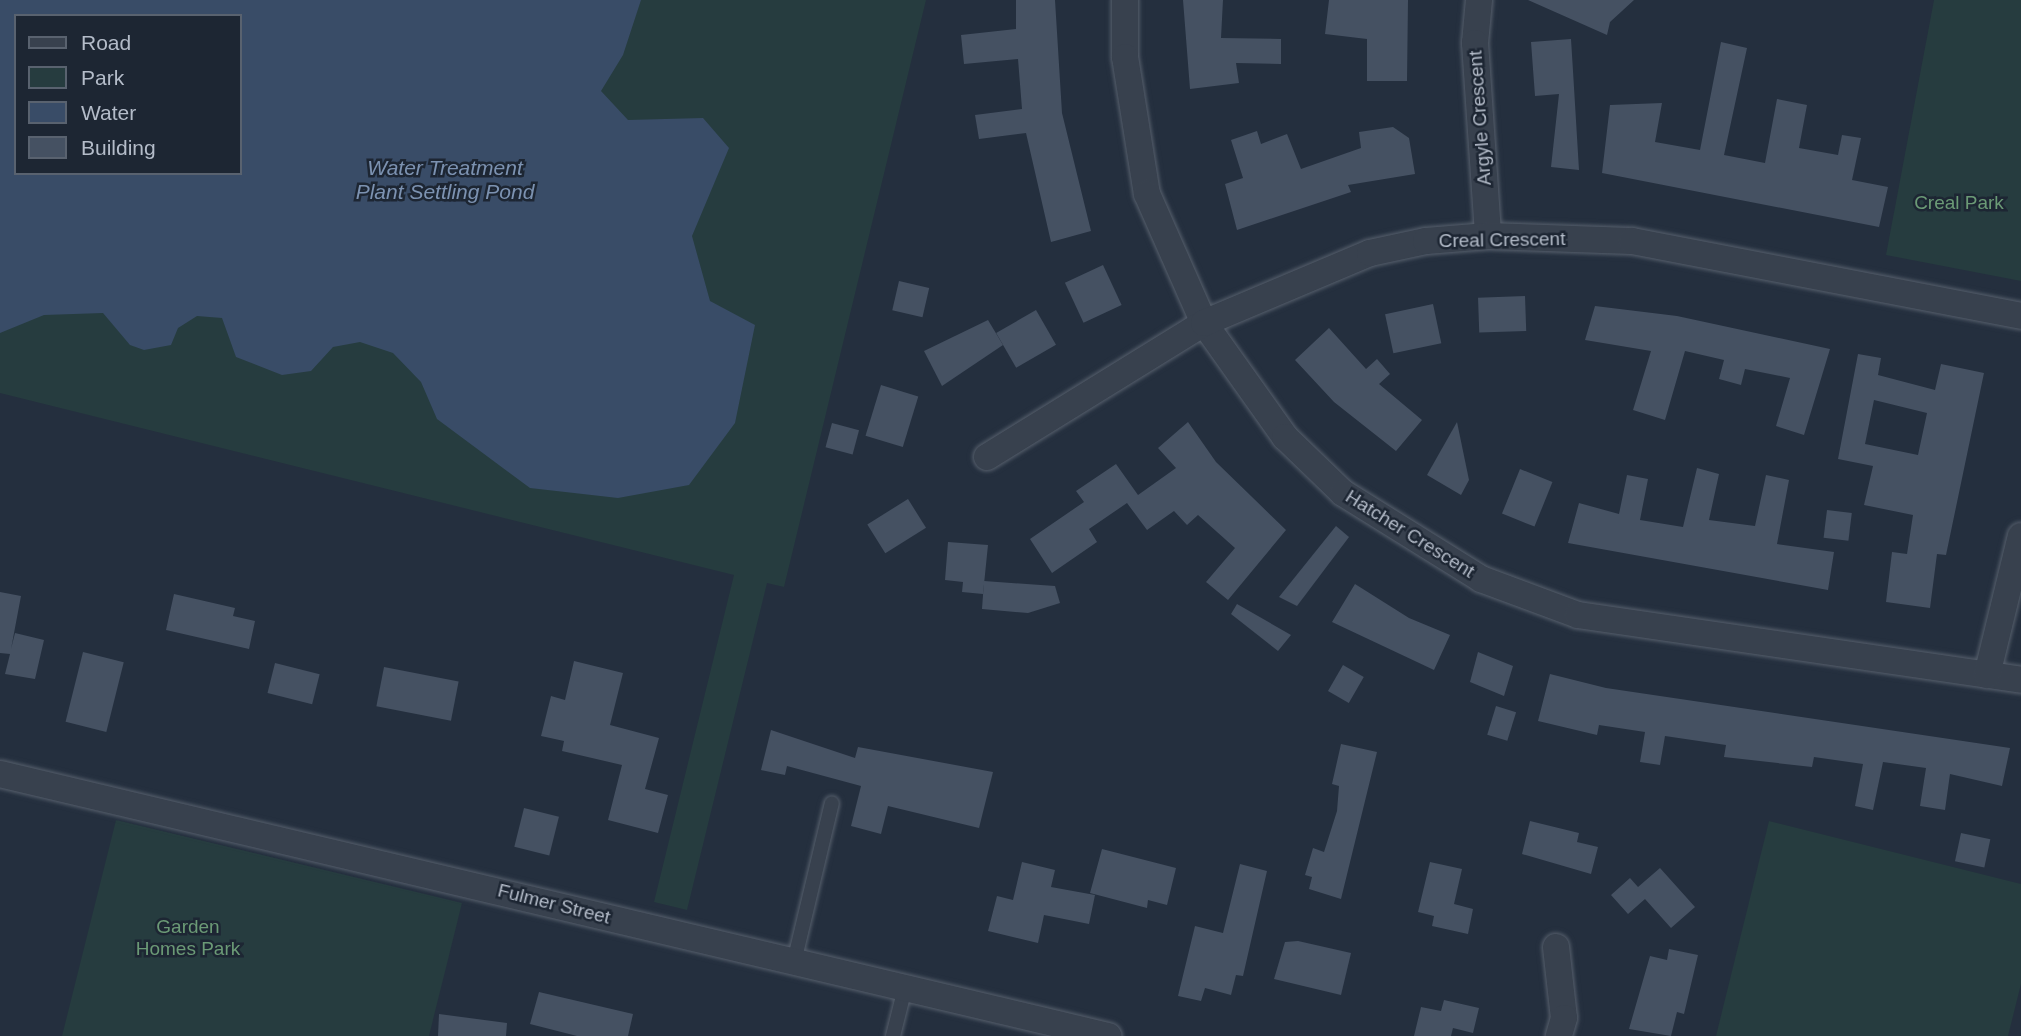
<!DOCTYPE html>
<style>
body{margin:0}
#map{position:relative;width:2021px;height:1036px;overflow:hidden;background:#242f3e;font-family:Helvetica,sans-serif}
div>[style]{position:absolute}
.green>*{inset:0;background:#263c3f}
.water>*{inset:0;background:#394c67}
.building>*{inset:0;background:#455162;transform-origin:0 0}
.roads{filter:drop-shadow(0 0 2px #565f6c) drop-shadow(0 0 2px #565f6c)}
.lane>*{height:14px;margin:-7px;padding:0 7px;transform-origin:7px;border-radius:7px;background:#38414e}
.street>*{height:26px;margin:-13px;padding:0 13px;transform-origin:13px;border-radius:13px;background:#38414e}
span{translate:-50% -50%;white-space:nowrap;text-align:center;line-height:1.15;-webkit-text-stroke:5px #1d2633;paint-order:stroke}
.street-label{font-size:19px;color:#b4bcc9}
.park-label{font-size:19px;color:#6b9a76}
.water-label{font-size:21px;color:#7c92b1;font-style:italic}
.legend{position:absolute;left:14px;top:14px;width:228px;height:161px;box-sizing:border-box;background:#1d2633;border:2px solid #59626f;margin:0;padding:9px 12px;list-style:none;font-size:21px;color:#b4bcc9}
.legend li{display:flex;align-items:center;gap:14px;height:35px}
.legend b{width:35px;border:2px solid #59626f}
</style>
<div id="map">
<div class="green">
<div style="clip-path:polygon(evenodd,0 0,926px 0,784px 587px,767px 583px,687px 910px,654px 902px,734px 575px,0 393px,0 0,16px 16px,240px 16px,240px 173px,16px 173px,16px 16px)"></div>
<div style="clip-path:polygon(1934px 0,2021px 0,2021px 281px,1886px 255px)"></div>
<div style="clip-path:polygon(116px 820px,462px 903px,429px 1036px,62px 1036px)"></div>
<div style="clip-path:polygon(1769px 821px,2021px 884px,2021px 984px,2008px 1036px,1716px 1036px)"></div>
</div>
<div class="water">
<div style="clip-path:polygon(evenodd,0 0,641px 0,623px 55px,601px 91px,628px 120px,703px 118px,729px 148px,692px 236px,710px 301px,755px 325px,735px 423px,689px 485px,618px 498px,530px 488px,437px 419px,421px 382px,393px 353px,360px 342px,333px 347px,311px 371px,282px 375px,236px 357px,222px 318px,197px 316px,178px 328px,171px 345px,144px 350px,130px 345px,103px 313px,44px 315px,0 333px,0 0,16px 16px,240px 16px,240px 173px,16px 173px,16px 16px)"></div>
</div>
<div class="building">
<div style="clip-path:polygon(1016px 0,1055px 0,1062px 113px,1091px 231px,1051px 242px,1026px 133px,979px 139px,975px 115px,1022px 109px,1018px 59px,964px 64px,961px 35px,1016px 29px)"></div>
<div style="clip-path:polygon(1183px 0,1223px 0,1221px 38px,1281px 39px,1281px 64px,1236px 63px,1239px 83px,1190px 89px)"></div>
<div style="clip-path:polygon(1329px 0,1408px 0,1407px 81px,1367px 81px,1367px 39px,1325px 34px)"></div>
<div style="clip-path:polygon(1528px 0,1634px 0,1610px 22px,1607px 35px)"></div>
<div style="clip-path:polygon(1571px 39px,1573px 71px,1579px 170px,1551px 167px,1559px 94px,1535px 96px,1531px 42px)"></div>
<div style="clip-path:polygon(1721px 42px,1747px 48px,1724px 155px,1765px 163px,1777px 99px,1807px 105px,1799px 148px,1838px 155px,1842px 135px,1861px 138px,1852px 180px,1888px 187px,1879px 227px,1602px 173px,1610px 105px,1662px 103px,1655px 142px,1700px 150px)"></div>
<div style="clip-path:polygon(1393px 127px,1409px 138px,1415px 174px,1348px 185px,1351px 192px,1237px 230px,1225px 184px,1243px 178px,1231px 140px,1257px 131px,1261px 144px,1287px 134px,1301px 169px,1361px 148px,1359px 132px)"></div>
<div style="left:1103px;top:265px;width:44px;height:42px;rotate:65deg"></div>
<div style="left:899px;top:281px;width:31px;height:30px;rotate:13deg"></div>
<div style="left:1525px;top:296px;width:35px;height:47px;rotate:88deg"></div>
<div style="left:1433px;top:304px;width:40px;height:49px;rotate:78deg"></div>
<div style="clip-path:polygon(1595px 306px,1677px 316px,1830px 349px,1804px 435px,1776px 426px,1790px 378px,1745px 369px,1741px 385px,1719px 379px,1724px 360px,1685px 351px,1665px 420px,1633px 410px,1651px 351px,1585px 340px)"></div>
<div style="left:1036px;top:310px;width:40px;height:46px;rotate:60deg"></div>
<div style="clip-path:polygon(988px 320px,1003px 345px,942px 386px,924px 351px)"></div>
<div style="clip-path:polygon(1329px 328px,1366px 369px,1377px 359px,1390px 374px,1379px 384px,1422px 420px,1396px 451px,1334px 402px,1295px 360px)"></div>
<div style="clip-path:polygon(evenodd,1858px 354px,1881px 358px,1878px 375px,1935px 390px,1941px 364px,1984px 373px,1946px 555px,1937px 554px,1930px 608px,1886px 602px,1892px 552px,1907px 554px,1913px 515px,1864px 505px,1873px 466px,1838px 459px,1858px 354px,1874px 400px,1927px 413px,1918px 455px,1865px 444px,1874px 400px)"></div>
<div style="left:881px;top:385px;width:39px;height:53px;rotate:17deg"></div>
<div style="clip-path:polygon(1188px 422px,1216px 462px,1286px 530px,1228px 600px,1206px 582px,1235px 548px,1198px 515px,1187px 525px,1174px 511px,1147px 530px,1127px 503px,1089px 529px,1097px 542px,1052px 573px,1030px 539px,1084px 502px,1076px 491px,1116px 464px,1138px 495px,1176px 468px,1158px 448px)"></div>
<div style="clip-path:polygon(1457px 422px,1469px 480px,1461px 495px,1427px 475px)"></div>
<div style="left:832px;top:423px;width:28px;height:25px;rotate:15deg"></div>
<div style="clip-path:polygon(1697px 468px,1719px 474px,1709px 520px,1755px 526px,1766px 475px,1789px 480px,1777px 544px,1834px 552px,1828px 590px,1568px 543px,1579px 503px,1619px 514px,1627px 475px,1648px 479px,1640px 520px,1683px 527px)"></div>
<div style="left:1520px;top:469px;width:35px;height:48px;rotate:22deg"></div>
<div style="left:908px;top:499px;width:34px;height:48px;rotate:58deg"></div>
<div style="left:1827px;top:510px;width:25px;height:28px;rotate:7deg"></div>
<div style="clip-path:polygon(1336px 526px,1349px 537px,1297px 606px,1279px 597px)"></div>
<div style="clip-path:polygon(948px 542px,988px 545px,983px 594px,962px 592px,963px 582px,945px 580px)"></div>
<div style="clip-path:polygon(984px 581px,1055px 586px,1060px 603px,1028px 613px,982px 609px)"></div>
<div style="clip-path:polygon(1355px 584px,1409px 618px,1450px 635px,1434px 670px,1332px 622px)"></div>
<div style="clip-path:polygon(0 592px,21px 596px,11px 649px,15px 633px,44px 640px,35px 679px,5px 674px,10px 654px,0 653px)"></div>
<div style="clip-path:polygon(174px 594px,235px 608px,233px 616px,255px 621px,249px 649px,166px 630px)"></div>
<div style="clip-path:polygon(1237px 604px,1291px 635px,1278px 651px,1231px 614px)"></div>
<div style="left:83px;top:652px;width:42px;height:72px;rotate:14deg"></div>
<div style="clip-path:polygon(1478px 652px,1513px 666px,1504px 696px,1470px 682px)"></div>
<div style="clip-path:polygon(574px 661px,623px 673px,610px 725px,659px 738px,645px 789px,668px 795px,658px 833px,608px 820px,622px 765px,562px 751px,564px 741px,541px 736px,551px 696px,565px 700px)"></div>
<div style="left:275px;top:663px;width:46px;height:31px;rotate:14deg"></div>
<div style="left:1343px;top:665px;width:24px;height:30px;rotate:30deg"></div>
<div style="left:384px;top:667px;width:76px;height:40px;rotate:11deg"></div>
<div style="clip-path:polygon(1550px 674px,1606px 688px,2010px 748px,2002px 786px,1950px 774px,1945px 810px,1920px 806px,1926px 768px,1883px 762px,1873px 810px,1855px 806px,1863px 764px,1814px 757px,1812px 767px,1724px 757px,1726px 745px,1665px 736px,1660px 765px,1640px 762px,1645px 732px,1599px 725px,1597px 735px,1538px 721px)"></div>
<div style="left:1496px;top:706px;width:21px;height:30px;rotate:17deg"></div>
<div style="clip-path:polygon(771px 730px,855px 758px,858px 747px,993px 772px,979px 828px,888px 806px,881px 834px,851px 826px,861px 786px,787px 766px,785px 775px,761px 770px)"></div>
<div style="clip-path:polygon(1341px 744px,1377px 752px,1341px 899px,1309px 889px,1312px 877px,1305px 875px,1313px 848px,1324px 852px,1337px 811px,1339px 786px,1332px 784px)"></div>
<div style="left:524px;top:808px;width:36px;height:40px;rotate:14deg"></div>
<div style="clip-path:polygon(1530px 821px,1579px 833px,1577px 842px,1598px 847px,1591px 874px,1522px 854px)"></div>
<div style="left:1961px;top:833px;width:30px;height:29px;rotate:12deg"></div>
<div style="clip-path:polygon(1102px 849px,1176px 868px,1167px 905px,1148px 900px,1147px 908px,1090px 893px)"></div>
<div style="clip-path:polygon(1022px 862px,1055px 870px,1051px 887px,1095px 895px,1089px 924px,1044px 915px,1038px 943px,988px 931px,997px 896px,1013px 900px)"></div>
<div style="clip-path:polygon(1430px 862px,1462px 869px,1454px 904px,1473px 909px,1468px 934px,1432px 926px,1434px 916px,1418px 912px)"></div>
<div style="clip-path:polygon(1240px 864px,1267px 871px,1243px 976px,1236px 975px,1231px 995px,1205px 988px,1201px 1001px,1178px 996px,1195px 926px,1223px 933px)"></div>
<div style="clip-path:polygon(1660px 868px,1695px 907px,1671px 928px,1645px 899px,1628px 914px,1611px 895px,1630px 878px,1638px 887px)"></div>
<div style="clip-path:polygon(1298px 941px,1351px 953px,1341px 995px,1274px 979px,1285px 942px)"></div>
<div style="clip-path:polygon(1669px 949px,1698px 955px,1684px 1014px,1677px 1012px,1671px 1036px,1629px 1029px,1650px 956px,1667px 960px)"></div>
<div style="clip-path:polygon(539px 992px,633px 1014px,628px 1036px,577px 1036px,530px 1024px)"></div>
<div style="clip-path:polygon(1444px 1000px,1479px 1008px,1473px 1033px,1453px 1028px,1451px 1036px,1414px 1036px,1421px 1007px,1441px 1011px)"></div>
<div style="clip-path:polygon(439px 1014px,507px 1023px,506px 1036px,438px 1036px)"></div>
</div>
<div class="roads">
<div class="lane">
<div style="left:794px;top:962px;width:163px;rotate:-76.6deg"></div>
<div style="left:893px;top:1036px;width:49px;rotate:-76deg"></div>
</div>
<div class="street">
<div style="left:1125px;top:0;width:57px;rotate:90deg"></div>
<div style="left:1125px;top:57px;width:139px;rotate:80.9deg"></div>
<div style="left:1147px;top:194px;width:141px;rotate:66.2deg"></div>
<div style="left:1204px;top:323px;width:140px;rotate:54.6deg"></div>
<div style="left:1285px;top:437px;width:81px;rotate:44deg"></div>
<div style="left:1343px;top:493px;width:163px;rotate:31.9deg"></div>
<div style="left:1481px;top:579px;width:103px;rotate:20.4deg"></div>
<div style="left:1578px;top:615px;width:448px;rotate:8.3deg"></div>
<div style="left:1479px;top:0;width:43px;rotate:95.3deg"></div>
<div style="left:1475px;top:43px;width:193px;rotate:86.1deg"></div>
<div style="left:987px;top:457px;width:255px;rotate:-31.7deg"></div>
<div style="left:1204px;top:323px;width:180px;rotate:-22.9deg"></div>
<div style="left:1370px;top:253px;width:57px;rotate:-12.1deg"></div>
<div style="left:1426px;top:241px;width:62px;rotate:-4.6deg"></div>
<div style="left:1488px;top:236px;width:144px;rotate:2deg"></div>
<div style="left:1632px;top:241px;width:396px;rotate:10.9deg"></div>
<div style="left:1987px;top:675px;width:143px;rotate:-76.3deg"></div>
<div style="left:0;top:774px;width:1139px;rotate:13.3deg"></div>
<div style="left:1556px;top:947px;width:71px;rotate:83.6deg"></div>
<div style="left:1564px;top:1018px;width:19px;rotate:106deg"></div>
</div>
</div>
<div class="street-label">
<span style="left:1480px;top:118px;rotate:-94deg">Argyle Crescent</span>
<span style="left:1502px;top:240px;rotate:-1deg">Creal Crescent</span>
<span style="left:1410px;top:534px;rotate:32deg">Hatcher Crescent</span>
<span style="left:554px;top:904px;rotate:14deg">Fulmer Street</span>
</div>
<div class="park-label">
<span style="left:1959px;top:203px">Creal Park</span>
<span style="left:188px;top:938px">Garden<br>Homes Park</span>
</div>
<div class="water-label">
<span style="left:445px;top:180px">Water Treatment<br>Plant Settling Pond</span>
</div>
<ul class="legend">
<li><b style="height:9px;background:#38414e"></b>Road</li>
<li><b style="height:19px;background:#263c3f"></b>Park</li>
<li><b style="height:19px;background:#394c67"></b>Water</li>
<li><b style="height:19px;background:#455162"></b>Building</li>
</ul>
</div>
